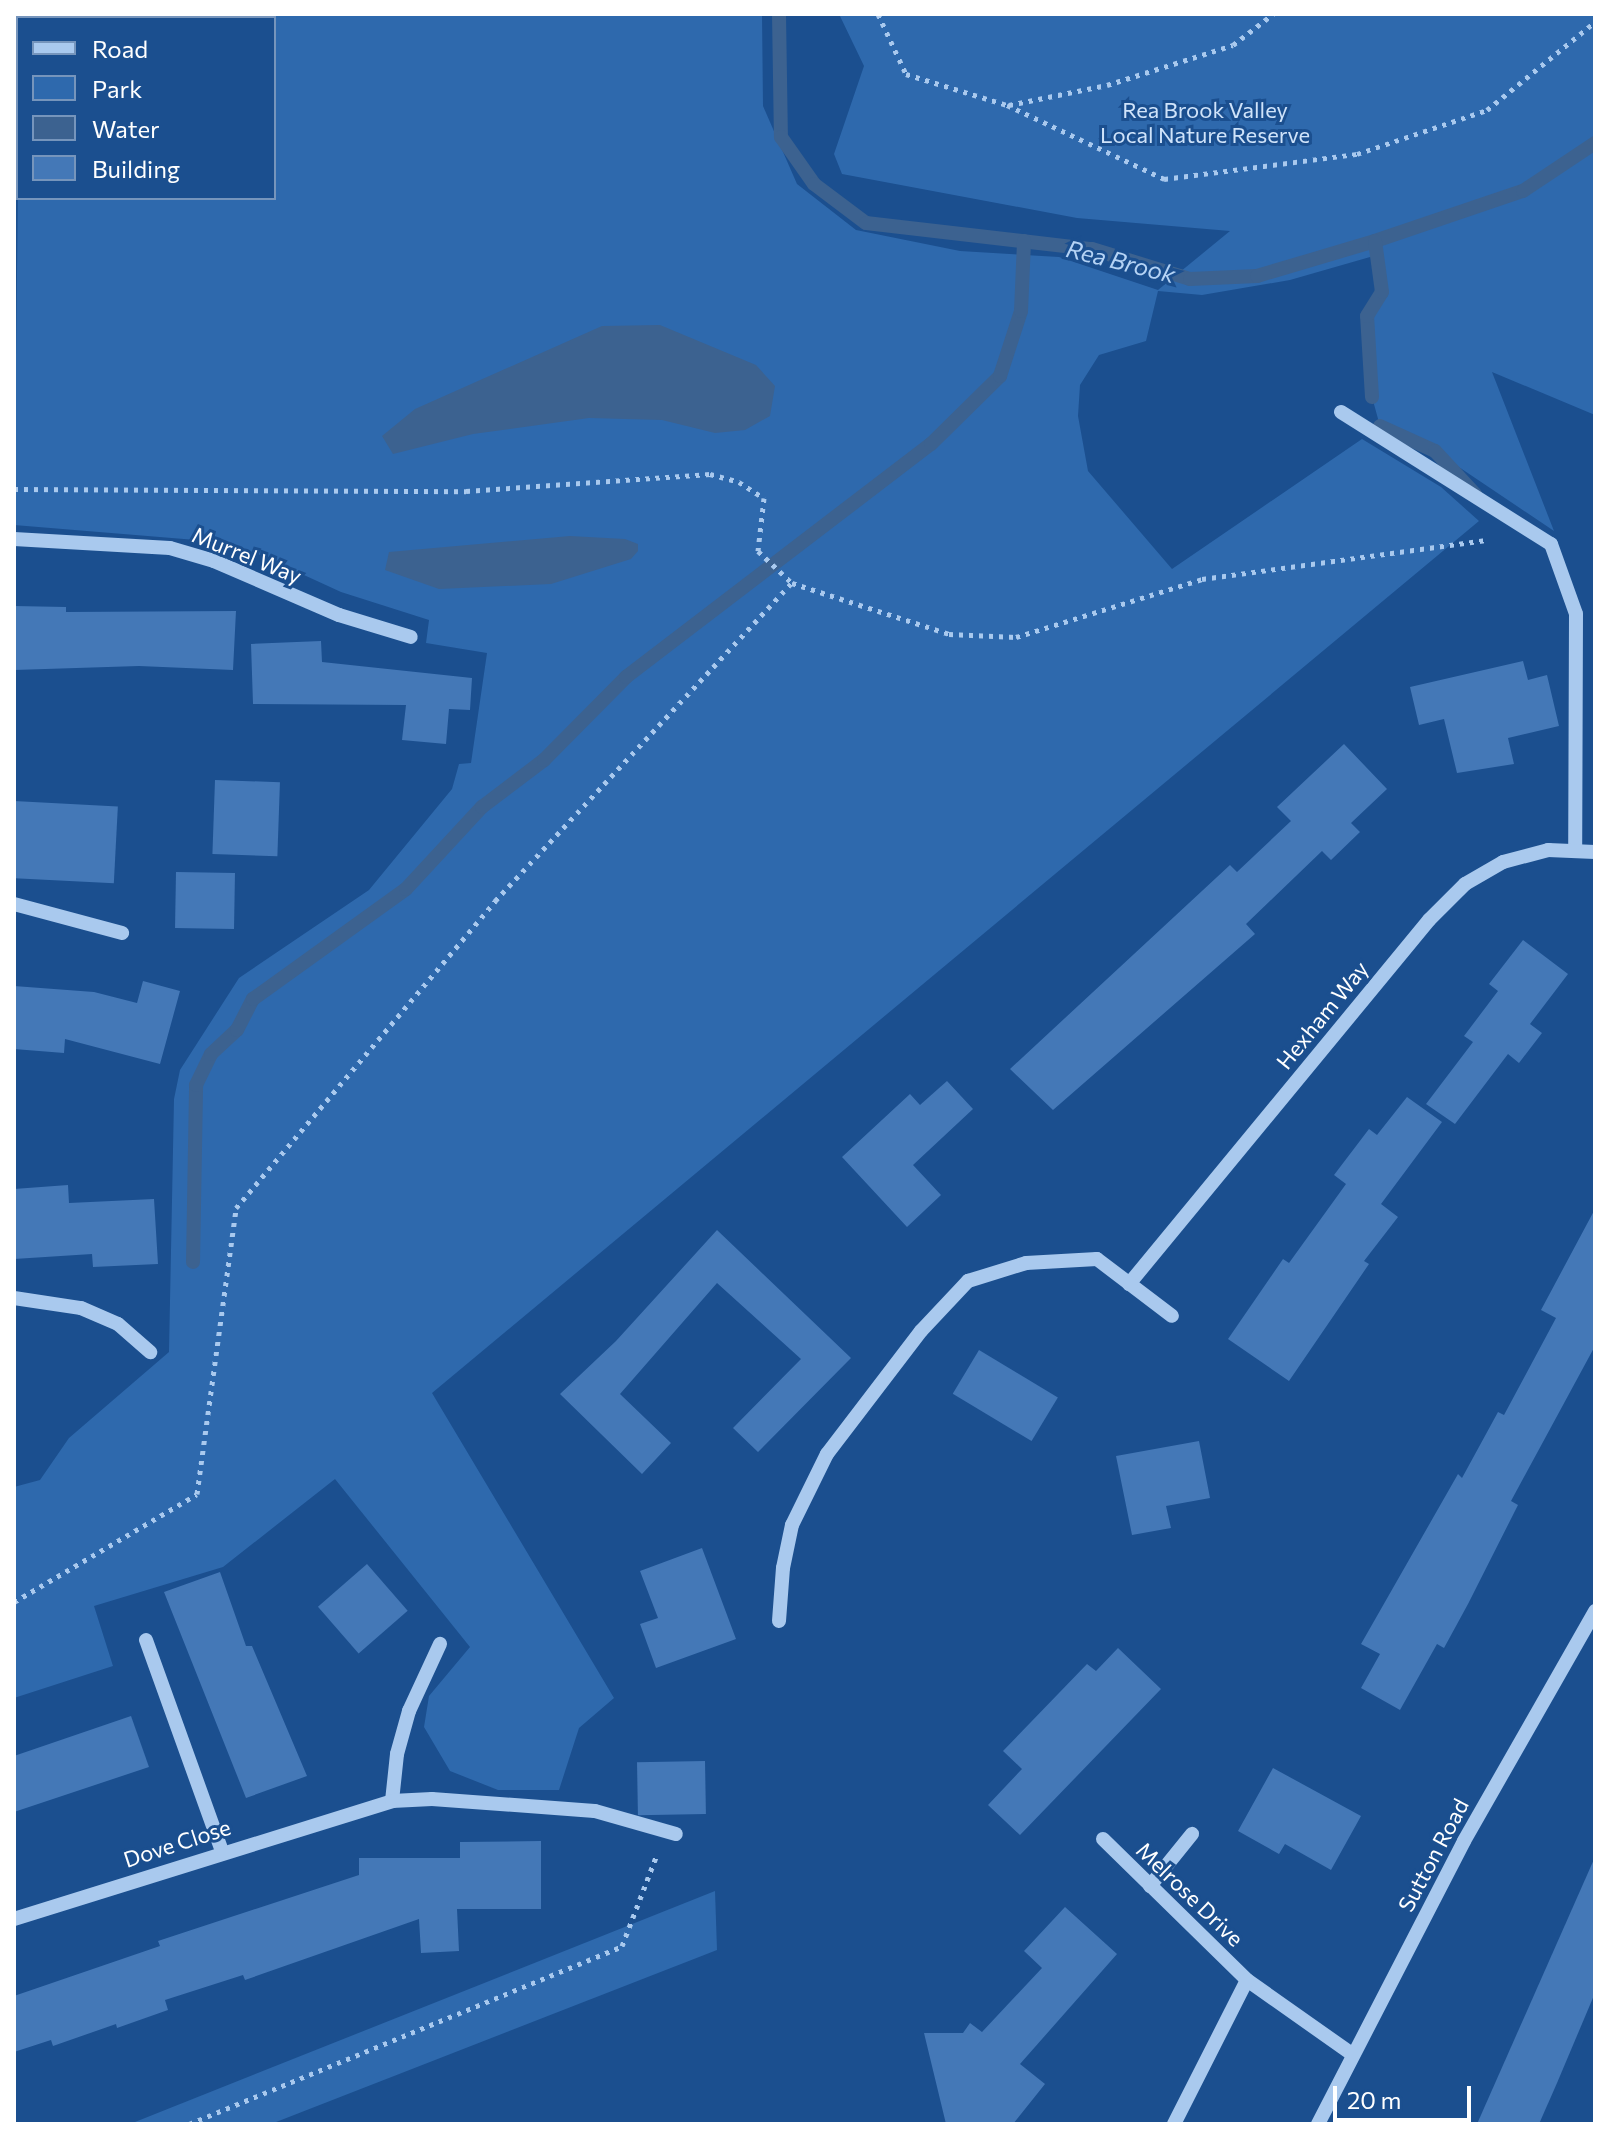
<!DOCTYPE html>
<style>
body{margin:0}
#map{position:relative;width:1609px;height:2138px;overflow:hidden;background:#1b4f8f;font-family:Commissioner,sans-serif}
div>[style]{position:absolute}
.green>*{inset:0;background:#2e69ad}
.water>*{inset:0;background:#3c6290}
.stream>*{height:14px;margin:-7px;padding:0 7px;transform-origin:7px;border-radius:7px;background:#3c6290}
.building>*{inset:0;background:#4478b7;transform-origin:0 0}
.path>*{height:5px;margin-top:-2.5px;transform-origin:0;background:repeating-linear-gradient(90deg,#a9c9ee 0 4px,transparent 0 10px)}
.minor>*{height:14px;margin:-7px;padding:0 7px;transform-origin:7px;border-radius:7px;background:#a9c9ee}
span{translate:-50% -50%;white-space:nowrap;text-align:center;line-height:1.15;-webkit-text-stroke:6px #1b4f8f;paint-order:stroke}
.park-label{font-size:22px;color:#cfe3fa}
.street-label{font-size:22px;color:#fff}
.water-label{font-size:24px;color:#b5d3f5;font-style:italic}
.frame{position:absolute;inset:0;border:16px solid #fff;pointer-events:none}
.legend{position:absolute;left:16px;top:16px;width:260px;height:184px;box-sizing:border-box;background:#1b4f8f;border:2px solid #7695bc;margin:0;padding:10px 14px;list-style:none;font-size:24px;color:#fff}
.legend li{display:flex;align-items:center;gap:16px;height:40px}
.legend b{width:40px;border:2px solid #7695bc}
.scale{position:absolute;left:1333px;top:2086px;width:138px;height:36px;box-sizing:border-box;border:4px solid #fff;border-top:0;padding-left:10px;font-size:24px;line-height:28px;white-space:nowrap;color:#fff;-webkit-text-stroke:6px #1b4f8f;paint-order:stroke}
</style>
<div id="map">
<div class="green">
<div style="clip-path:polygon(46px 14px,762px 14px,763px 106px,797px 184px,856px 230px,960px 251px,1059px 257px,1158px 290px,1230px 231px,1077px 218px,842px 174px,834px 154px,864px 66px,839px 14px,1595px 14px,1595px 415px,1492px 372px,1554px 531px,1435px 451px,1380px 426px,1372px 397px,1367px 316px,1382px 292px,1377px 255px,1290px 280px,1202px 295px,1158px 291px,1146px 341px,1099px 355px,1080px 385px,1078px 416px,1088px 471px,1172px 569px,1362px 439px,1441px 487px,1479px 521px,432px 1393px,614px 1698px,579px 1728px,559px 1790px,498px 1790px,450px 1771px,424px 1727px,429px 1696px,470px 1647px,335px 1479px,223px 1567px,94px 1606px,113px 1666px,14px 1698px,14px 1487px,40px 1480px,69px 1438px,169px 1352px,174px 1099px,180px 1070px,239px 978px,369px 890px,452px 789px,459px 764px,471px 763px,487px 653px,426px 643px,429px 620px,341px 592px,256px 553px,196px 540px,14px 525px,18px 189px,18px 198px,274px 198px,274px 18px,46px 18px)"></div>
<div style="clip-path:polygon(715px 1891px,717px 1950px,271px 2124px,130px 2124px)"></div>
</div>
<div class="water">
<div style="clip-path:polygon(660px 325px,756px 365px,775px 386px,770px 416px,745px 430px,715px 433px,662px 420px,589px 418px,473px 434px,393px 454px,382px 436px,415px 409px,602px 326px)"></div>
<div style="clip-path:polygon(570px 536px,625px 539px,638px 544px,638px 551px,631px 559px,551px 584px,439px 589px,385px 570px,389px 552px)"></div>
</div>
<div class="stream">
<div style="left:779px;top:14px;width:123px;rotate:89.1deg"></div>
<div style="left:781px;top:137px;width:57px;rotate:54.9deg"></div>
<div style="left:814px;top:184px;width:65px;rotate:36.9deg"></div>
<div style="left:866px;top:223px;width:227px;rotate:6.6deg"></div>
<div style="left:1092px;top:249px;width:102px;rotate:17deg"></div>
<div style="left:1190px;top:279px;width:67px;rotate:-2.6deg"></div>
<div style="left:1257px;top:276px;width:123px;rotate:-16.5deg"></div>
<div style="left:1375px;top:241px;width:156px;rotate:-18.7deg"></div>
<div style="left:1523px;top:191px;width:87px;rotate:-33.7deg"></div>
<div style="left:20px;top:18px;width:4px;rotate:-76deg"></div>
<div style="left:14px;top:175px;width:14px;rotate:-73deg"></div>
<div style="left:1372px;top:397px;width:81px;rotate:-93.5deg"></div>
<div style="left:1367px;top:316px;width:28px;rotate:-58deg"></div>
<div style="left:1382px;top:292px;width:51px;rotate:-97.8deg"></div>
<div style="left:1380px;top:426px;width:60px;rotate:24.4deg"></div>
<div style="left:1435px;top:451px;width:59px;rotate:47.1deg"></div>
<div style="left:193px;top:1262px;width:177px;rotate:-89deg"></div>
<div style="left:196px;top:1085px;width:34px;rotate:-64deg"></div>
<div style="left:211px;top:1054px;width:35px;rotate:-43deg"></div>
<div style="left:237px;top:1030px;width:35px;rotate:-63deg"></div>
<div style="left:253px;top:999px;width:188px;rotate:-35.7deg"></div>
<div style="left:406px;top:889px;width:112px;rotate:-47.2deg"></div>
<div style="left:482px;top:807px;width:78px;rotate:-37.2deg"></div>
<div style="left:544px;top:760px;width:117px;rotate:-45.3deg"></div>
<div style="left:626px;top:677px;width:384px;rotate:-37.4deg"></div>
<div style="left:931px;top:444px;width:97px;rotate:-44.6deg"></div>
<div style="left:1000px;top:376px;width:68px;rotate:-72.1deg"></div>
<div style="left:1021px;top:311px;width:70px;rotate:-87.5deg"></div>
</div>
<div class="building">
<div style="clip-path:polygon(14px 606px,66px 607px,66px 612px,236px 611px,233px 670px,139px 666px,14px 670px)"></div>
<div style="clip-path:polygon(321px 641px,322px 662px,472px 678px,470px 710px,449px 709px,446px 744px,402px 740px,406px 705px,253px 704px,251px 644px)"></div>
<div style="clip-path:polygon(1523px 661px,1528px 680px,1547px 675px,1559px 726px,1508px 738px,1514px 764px,1457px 773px,1444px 719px,1419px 725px,1410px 687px)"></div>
<div style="clip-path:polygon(1344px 744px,1387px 789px,1351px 823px,1360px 832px,1331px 860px,1322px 851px,1246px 924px,1255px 934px,1053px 1110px,1010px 1069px,1230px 865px,1237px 872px,1291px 821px,1277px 807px)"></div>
<div style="left:215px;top:780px;width:65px;height:74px;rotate:2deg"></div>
<div style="left:14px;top:801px;width:104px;height:77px;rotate:3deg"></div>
<div style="left:176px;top:872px;width:59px;height:56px;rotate:1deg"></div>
<div style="clip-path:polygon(1523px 940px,1568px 974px,1530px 1024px,1542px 1033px,1519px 1063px,1508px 1054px,1455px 1124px,1426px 1104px,1473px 1042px,1464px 1036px,1498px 991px,1489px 984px)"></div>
<div style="clip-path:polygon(143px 981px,180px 991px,160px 1064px,65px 1039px,64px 1053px,14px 1049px,14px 986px,94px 992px,137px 1003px)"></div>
<div style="clip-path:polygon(947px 1081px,973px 1109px,913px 1165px,941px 1195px,907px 1227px,842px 1157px,910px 1094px,920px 1105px)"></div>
<div style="clip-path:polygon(1407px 1097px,1442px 1122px,1381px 1204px,1398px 1217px,1364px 1261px,1369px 1264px,1289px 1381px,1228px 1339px,1283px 1259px,1289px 1263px,1346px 1184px,1334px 1175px,1369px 1129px,1377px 1135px)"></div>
<div style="clip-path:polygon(68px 1185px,69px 1203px,154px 1199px,158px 1264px,93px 1267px,92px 1254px,14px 1259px,14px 1189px)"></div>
<div style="clip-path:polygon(1595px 1209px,1595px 1346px,1511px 1501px,1518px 1505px,1468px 1604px,1444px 1648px,1437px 1644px,1400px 1710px,1361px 1688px,1380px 1654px,1361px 1644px,1458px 1474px,1462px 1478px,1498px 1412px,1504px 1415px,1556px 1318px,1541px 1310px)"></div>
<div style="clip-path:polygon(717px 1230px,851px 1358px,758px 1452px,733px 1428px,801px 1359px,717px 1283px,620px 1394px,671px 1443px,642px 1474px,560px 1394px,616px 1341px)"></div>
<div style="left:979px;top:1350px;width:92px;height:51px;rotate:31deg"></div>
<div style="clip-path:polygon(1199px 1441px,1210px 1498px,1166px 1506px,1171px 1528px,1132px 1535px,1116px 1456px)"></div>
<div style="clip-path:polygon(702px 1548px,736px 1639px,656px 1668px,640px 1624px,658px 1618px,640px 1571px)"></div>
<div style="left:367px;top:1564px;width:62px;height:65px;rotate:49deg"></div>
<div style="clip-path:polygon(220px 1572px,246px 1646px,252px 1646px,307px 1776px,246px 1798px,164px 1592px)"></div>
<div style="clip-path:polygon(1118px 1648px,1161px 1689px,1020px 1835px,988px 1805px,1022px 1769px,1003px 1751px,1087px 1664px,1096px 1671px)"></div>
<div style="clip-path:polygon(131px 1716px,149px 1767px,14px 1812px,14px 1756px)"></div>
<div style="left:705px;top:1761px;width:53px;height:68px;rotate:89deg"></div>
<div style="clip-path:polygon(1273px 1768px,1361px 1816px,1331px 1870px,1285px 1844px,1279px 1854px,1238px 1831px)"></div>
<div style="clip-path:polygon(541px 1841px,541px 1909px,457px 1909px,459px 1951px,421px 1953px,419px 1919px,245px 1980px,243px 1975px,165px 2000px,168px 2010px,117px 2028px,116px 2024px,53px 2046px,51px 2040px,14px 2052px,14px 1996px,160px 1946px,158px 1941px,359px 1875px,359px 1858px,460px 1858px,460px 1842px)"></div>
<div style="clip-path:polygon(1595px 1857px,1595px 1993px,1557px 2083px,1539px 2124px,1477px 2124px)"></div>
<div style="clip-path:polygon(1065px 1907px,1117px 1954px,1020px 2064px,1045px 2084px,1013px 2124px,946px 2124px,924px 2033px,963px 2033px,970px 2023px,982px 2032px,1042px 1968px,1024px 1951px)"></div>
</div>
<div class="path">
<div style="left:878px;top:14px;width:66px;rotate:65deg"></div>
<div style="left:906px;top:74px;width:106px;rotate:17.1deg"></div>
<div style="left:1007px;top:105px;width:174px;rotate:25.2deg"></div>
<div style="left:1164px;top:179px;width:195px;rotate:-7.4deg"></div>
<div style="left:1357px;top:154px;width:137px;rotate:-18.7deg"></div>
<div style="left:1487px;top:110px;width:139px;rotate:-39.2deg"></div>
<div style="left:1009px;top:105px;width:100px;rotate:-11.5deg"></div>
<div style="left:1107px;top:85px;width:132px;rotate:-17.6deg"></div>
<div style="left:1233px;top:45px;width:51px;rotate:-37.8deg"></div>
<div style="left:14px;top:489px;width:452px;rotate:0.3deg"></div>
<div style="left:466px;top:491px;width:245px;rotate:-4deg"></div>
<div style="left:710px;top:474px;width:30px;rotate:15deg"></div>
<div style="left:739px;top:482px;width:30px;rotate:33deg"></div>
<div style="left:764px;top:498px;width:53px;rotate:96.5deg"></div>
<div style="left:758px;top:551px;width:47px;rotate:43.3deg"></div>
<div style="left:792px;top:583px;width:165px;rotate:18deg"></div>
<div style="left:949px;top:634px;width:67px;rotate:2.6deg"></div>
<div style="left:1016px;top:637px;width:195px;rotate:-17.3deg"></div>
<div style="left:1202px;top:579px;width:287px;rotate:-7.8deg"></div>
<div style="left:14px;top:1602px;width:212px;rotate:-30.5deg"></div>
<div style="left:197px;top:1494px;width:289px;rotate:-82.2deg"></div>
<div style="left:236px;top:1208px;width:402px;rotate:-49.8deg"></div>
<div style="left:495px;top:901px;width:435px;rotate:-47deg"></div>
<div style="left:189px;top:2124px;width:468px;rotate:-22.3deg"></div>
<div style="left:622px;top:1946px;width:95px;rotate:-69.1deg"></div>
</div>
<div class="minor">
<div style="left:1341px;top:412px;width:248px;rotate:32.2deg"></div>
<div style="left:1551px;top:544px;width:74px;rotate:70.3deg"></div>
<div style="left:1576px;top:614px;width:237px;rotate:90.2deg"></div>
<div style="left:14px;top:539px;width:156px;rotate:3.3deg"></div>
<div style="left:170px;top:548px;width:46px;rotate:16.5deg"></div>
<div style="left:214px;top:561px;width:136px;rotate:23.4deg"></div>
<div style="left:339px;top:615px;width:75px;rotate:17deg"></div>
<div style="left:14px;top:904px;width:112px;rotate:15deg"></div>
<div style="left:1129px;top:1284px;width:472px;rotate:-50.5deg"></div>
<div style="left:1429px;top:920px;width:51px;rotate:-45deg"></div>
<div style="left:1465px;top:884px;width:44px;rotate:-30.1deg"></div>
<div style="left:1503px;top:862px;width:47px;rotate:-14.9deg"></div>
<div style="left:1548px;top:850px;width:47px;rotate:2.4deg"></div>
<div style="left:14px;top:1298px;width:68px;rotate:8.5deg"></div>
<div style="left:81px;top:1308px;width:40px;rotate:23.4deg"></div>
<div style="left:118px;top:1324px;width:43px;rotate:41.2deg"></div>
<div style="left:779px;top:1621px;width:53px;rotate:-85.7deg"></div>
<div style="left:783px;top:1568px;width:44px;rotate:-78.2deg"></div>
<div style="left:792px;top:1525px;width:79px;rotate:-63.8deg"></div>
<div style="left:827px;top:1454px;width:155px;rotate:-52.6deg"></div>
<div style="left:921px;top:1331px;width:69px;rotate:-46.8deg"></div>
<div style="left:968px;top:1281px;width:61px;rotate:-17.2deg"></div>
<div style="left:1026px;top:1263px;width:71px;rotate:-3.2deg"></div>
<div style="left:1097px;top:1259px;width:94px;rotate:37.2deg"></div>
<div style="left:146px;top:1640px;width:224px;rotate:70.2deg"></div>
<div style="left:392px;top:1801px;width:47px;rotate:-83.9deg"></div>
<div style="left:397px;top:1754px;width:45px;rotate:-74.4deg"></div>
<div style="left:409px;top:1711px;width:74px;rotate:-65.2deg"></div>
<div style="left:1103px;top:1839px;width:202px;rotate:44.4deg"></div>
<div style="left:1247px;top:1980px;width:128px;rotate:35.2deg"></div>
<div style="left:1150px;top:1886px;width:67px;rotate:-51.1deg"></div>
<div style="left:14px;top:1919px;width:396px;rotate:-17.3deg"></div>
<div style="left:392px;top:1801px;width:40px;rotate:-2.9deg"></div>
<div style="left:432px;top:1799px;width:163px;rotate:4.2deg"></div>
<div style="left:595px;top:1811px;width:84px;rotate:15.9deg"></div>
<div style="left:1174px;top:2124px;width:161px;rotate:-63.1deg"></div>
<div style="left:1318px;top:2124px;width:318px;rotate:-62.7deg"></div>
<div style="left:1464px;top:1841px;width:265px;rotate:-60.3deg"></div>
</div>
<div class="park-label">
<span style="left:1205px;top:122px">Rea Brook Valley<br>Local Nature Reserve</span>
</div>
<div class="street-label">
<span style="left:247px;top:555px;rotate:22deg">Murrel Way</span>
<span style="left:1322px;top:1015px;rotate:-51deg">Hexham Way</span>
<span style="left:177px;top:1843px;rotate:-18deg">Dove Close</span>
<span style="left:1433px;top:1855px;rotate:-62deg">Sutton Road</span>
<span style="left:1190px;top:1894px;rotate:44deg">Melrose Drive</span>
</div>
<div class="water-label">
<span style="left:1121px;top:261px;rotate:14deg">Rea Brook</span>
</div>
<div class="frame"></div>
<ul class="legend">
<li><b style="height:10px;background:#a9c9ee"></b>Road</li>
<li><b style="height:22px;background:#2e69ad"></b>Park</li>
<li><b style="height:22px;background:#3c6290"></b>Water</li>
<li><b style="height:22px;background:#4478b7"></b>Building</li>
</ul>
<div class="scale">20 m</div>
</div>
